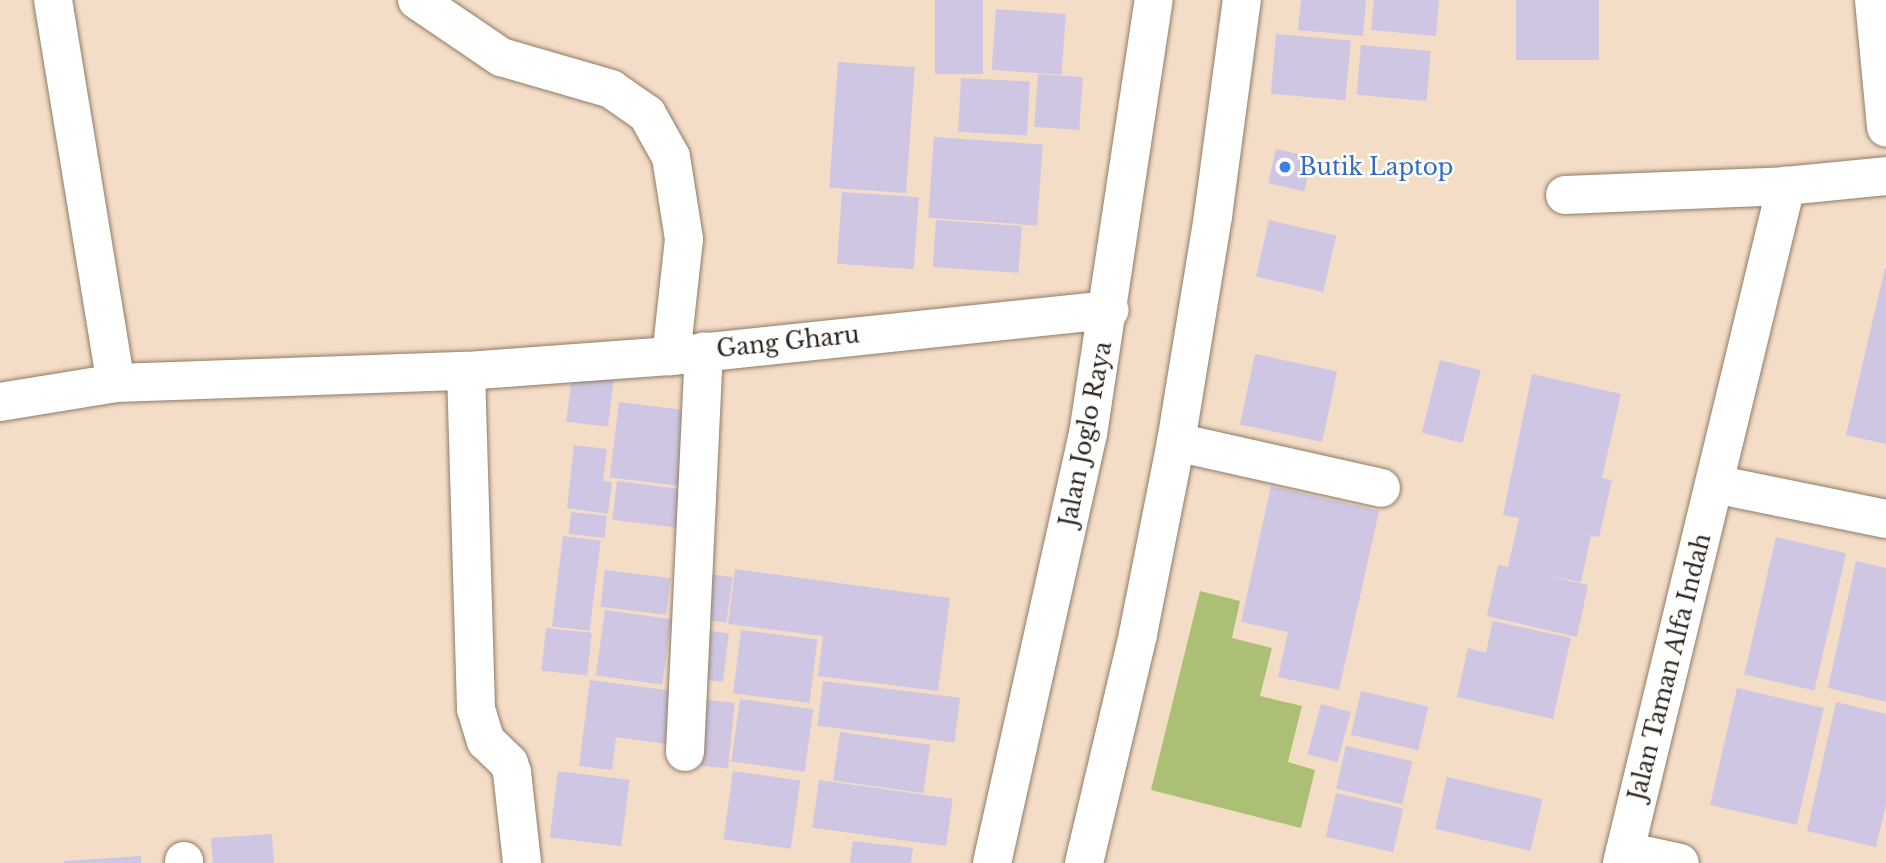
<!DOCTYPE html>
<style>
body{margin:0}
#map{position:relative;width:1886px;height:863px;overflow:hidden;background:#f4ddc7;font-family:"Libre Baskerville",serif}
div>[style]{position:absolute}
.green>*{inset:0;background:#acc075}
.building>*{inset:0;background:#cec6e2;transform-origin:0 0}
.roads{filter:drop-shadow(0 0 2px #907b67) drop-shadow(0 0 2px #907b67)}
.minor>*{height:38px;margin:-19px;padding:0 19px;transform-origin:19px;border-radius:19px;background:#fff}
.major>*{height:38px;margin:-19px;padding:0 19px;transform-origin:19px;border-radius:19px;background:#fff}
.dots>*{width:19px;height:19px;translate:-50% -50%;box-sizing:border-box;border:4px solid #fff;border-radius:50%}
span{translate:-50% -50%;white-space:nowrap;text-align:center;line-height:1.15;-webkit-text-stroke:5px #fff;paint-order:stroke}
.shop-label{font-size:23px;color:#366cbe}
.left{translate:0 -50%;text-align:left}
.street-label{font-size:23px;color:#2e261d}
</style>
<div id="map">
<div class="green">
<div style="clip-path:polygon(1200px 591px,1240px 601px,1232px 638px,1272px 648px,1260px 696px,1302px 706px,1288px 762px,1315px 770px,1301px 828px,1151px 790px)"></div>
</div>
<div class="building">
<div style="left:935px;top:0;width:48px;height:74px"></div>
<div style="clip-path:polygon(1301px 0,1366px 0,1363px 36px,1298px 30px)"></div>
<div style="clip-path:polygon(1374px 0,1439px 0,1436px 36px,1371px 30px)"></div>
<div style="left:1516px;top:0;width:83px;height:60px"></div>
<div style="left:996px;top:9px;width:70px;height:61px;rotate:4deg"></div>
<div style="left:1276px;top:34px;width:75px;height:60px;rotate:5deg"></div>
<div style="left:1361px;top:45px;width:70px;height:50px;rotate:5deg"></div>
<div style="left:838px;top:62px;width:77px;height:126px;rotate:4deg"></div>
<div style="left:1038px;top:74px;width:45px;height:53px;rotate:4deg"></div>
<div style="left:961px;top:78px;width:69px;height:54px;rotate:3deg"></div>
<div style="left:934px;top:137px;width:109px;height:81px;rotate:4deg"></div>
<div style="left:1276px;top:149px;width:37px;height:35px;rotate:13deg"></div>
<div style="left:842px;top:192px;width:77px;height:72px;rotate:4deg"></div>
<div style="left:936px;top:220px;width:86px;height:47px;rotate:4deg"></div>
<div style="left:1269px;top:220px;width:69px;height:58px;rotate:13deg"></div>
<div style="clip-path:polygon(1885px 268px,1886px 268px,1886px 444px,1846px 435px)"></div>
<div style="left:1255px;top:354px;width:84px;height:72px;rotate:12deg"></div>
<div style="left:1440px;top:360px;width:42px;height:75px;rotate:14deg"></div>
<div style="clip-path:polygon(1532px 374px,1621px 394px,1602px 478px,1612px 480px,1599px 537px,1577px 533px,1591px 536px,1581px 582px,1539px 574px,1588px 585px,1577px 637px,1487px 616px,1498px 565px,1508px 567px,1519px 518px,1503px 515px)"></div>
<div style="left:572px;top:375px;width:42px;height:47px;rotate:7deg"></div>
<div style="left:619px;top:402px;width:71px;height:76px;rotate:7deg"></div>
<div style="clip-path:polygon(574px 445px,607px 449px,603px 481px,612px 482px,608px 514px,567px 508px)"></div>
<div style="left:617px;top:481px;width:71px;height:39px;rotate:7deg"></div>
<div style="clip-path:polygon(1271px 486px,1379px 511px,1339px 690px,1278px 677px,1288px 632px,1241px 622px)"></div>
<div style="left:571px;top:512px;width:36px;height:22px;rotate:6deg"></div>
<div style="left:563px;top:536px;width:38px;height:91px;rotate:7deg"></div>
<div style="left:1776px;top:537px;width:72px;height:141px;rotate:13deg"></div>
<div style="clip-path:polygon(1856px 561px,1886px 568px,1886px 702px,1828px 688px)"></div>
<div style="clip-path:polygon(735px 569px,950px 598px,938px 691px,818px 676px,823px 636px,728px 624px)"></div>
<div style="left:605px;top:570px;width:66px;height:37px;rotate:7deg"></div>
<div style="left:703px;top:573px;width:30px;height:46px;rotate:8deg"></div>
<div style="left:605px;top:610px;width:67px;height:66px;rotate:8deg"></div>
<div style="clip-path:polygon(1493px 621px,1571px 638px,1553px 719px,1457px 697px,1468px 648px,1486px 653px)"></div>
<div style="left:546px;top:628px;width:46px;height:43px;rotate:6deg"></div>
<div style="left:703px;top:630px;width:26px;height:49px;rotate:7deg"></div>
<div style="left:741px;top:630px;width:77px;height:64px;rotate:7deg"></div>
<div style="clip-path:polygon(590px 680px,673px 691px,666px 744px,616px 737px,612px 770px,579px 766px)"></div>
<div style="left:823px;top:681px;width:138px;height:45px;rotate:7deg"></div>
<div style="left:1737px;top:688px;width:89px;height:120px;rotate:13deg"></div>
<div style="left:1361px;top:691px;width:69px;height:45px;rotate:13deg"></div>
<div style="left:698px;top:699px;width:37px;height:66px;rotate:6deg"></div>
<div style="left:740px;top:699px;width:74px;height:63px;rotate:8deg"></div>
<div style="clip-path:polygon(1836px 702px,1886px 714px,1886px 805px,1876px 847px,1807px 831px)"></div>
<div style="left:1321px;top:704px;width:31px;height:52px;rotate:15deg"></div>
<div style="left:840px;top:732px;width:91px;height:49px;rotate:8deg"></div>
<div style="left:1346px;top:746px;width:68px;height:44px;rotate:13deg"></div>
<div style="left:558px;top:771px;width:72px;height:67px;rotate:7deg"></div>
<div style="left:733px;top:771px;width:68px;height:69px;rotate:8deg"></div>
<div style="left:1447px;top:777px;width:98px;height:53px;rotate:13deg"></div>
<div style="left:819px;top:780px;width:135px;height:48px;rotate:8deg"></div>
<div style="left:1336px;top:793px;width:69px;height:45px;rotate:13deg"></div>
<div style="clip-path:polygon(272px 834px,274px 863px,213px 863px,211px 838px)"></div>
<div style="clip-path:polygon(853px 841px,913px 848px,911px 863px,850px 863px)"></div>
<div style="clip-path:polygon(141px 856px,141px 863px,64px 863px,64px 861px)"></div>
</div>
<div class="roads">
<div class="minor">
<div style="left:53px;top:0;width:388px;rotate:80.7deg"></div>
<div style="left:417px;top:0;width:102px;rotate:34.2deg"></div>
<div style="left:501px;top:57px;width:115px;rotate:16.2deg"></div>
<div style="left:611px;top:89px;width:44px;rotate:34.8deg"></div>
<div style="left:647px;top:114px;width:49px;rotate:60.8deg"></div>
<div style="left:671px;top:157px;width:83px;rotate:81deg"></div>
<div style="left:684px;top:239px;width:118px;rotate:96.3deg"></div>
<div style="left:1874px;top:0;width:128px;rotate:84.6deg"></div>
<div style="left:1565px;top:195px;width:221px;rotate:-2.3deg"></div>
<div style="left:1786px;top:186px;width:100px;rotate:-5.7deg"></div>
<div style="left:466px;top:371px;width:338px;rotate:88.3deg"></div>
<div style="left:476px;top:709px;width:34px;rotate:73deg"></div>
<div style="left:486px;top:741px;width:32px;rotate:44deg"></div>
<div style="left:509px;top:763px;width:9px;rotate:72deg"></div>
<div style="left:512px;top:772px;width:92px;rotate:83.7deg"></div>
<div style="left:0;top:402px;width:118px;rotate:-9.3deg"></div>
<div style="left:116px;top:383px;width:350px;rotate:-2deg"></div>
<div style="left:466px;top:371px;width:206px;rotate:-4.2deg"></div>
<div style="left:671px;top:356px;width:441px;rotate:-6deg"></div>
<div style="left:1176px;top:442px;width:210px;rotate:12.6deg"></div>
<div style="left:1714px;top:484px;width:176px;rotate:11.5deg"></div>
<div style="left:685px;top:752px;width:401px;rotate:-87.3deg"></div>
<div style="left:1625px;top:851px;width:56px;rotate:12.3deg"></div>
<div style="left:184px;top:861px;width:2px;rotate:90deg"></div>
<div style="left:1622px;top:863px;width:697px;rotate:-76.38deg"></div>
</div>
<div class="major">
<div style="left:992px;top:863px;width:440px;rotate:-77.4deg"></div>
<div style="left:1088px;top:434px;width:439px;rotate:-81.4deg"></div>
<div style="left:1084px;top:863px;width:235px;rotate:-76.7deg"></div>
<div style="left:1138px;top:634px;width:196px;rotate:-78.8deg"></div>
<div style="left:1176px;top:442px;width:229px;rotate:-80.7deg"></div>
<div style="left:1213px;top:216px;width:218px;rotate:-82.4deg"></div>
</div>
</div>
<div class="dots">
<div style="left:1285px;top:167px;background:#3f7fe0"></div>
</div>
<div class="shop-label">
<span class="left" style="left:1299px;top:167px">Butik Laptop</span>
</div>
<div class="street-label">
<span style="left:788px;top:342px;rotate:-6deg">Gang Gharu</span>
<span style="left:1086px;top:434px;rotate:-79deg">Jalan Joglo Raya</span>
<span style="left:1670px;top:667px;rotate:-76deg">Jalan Taman Alfa Indah</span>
</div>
</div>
